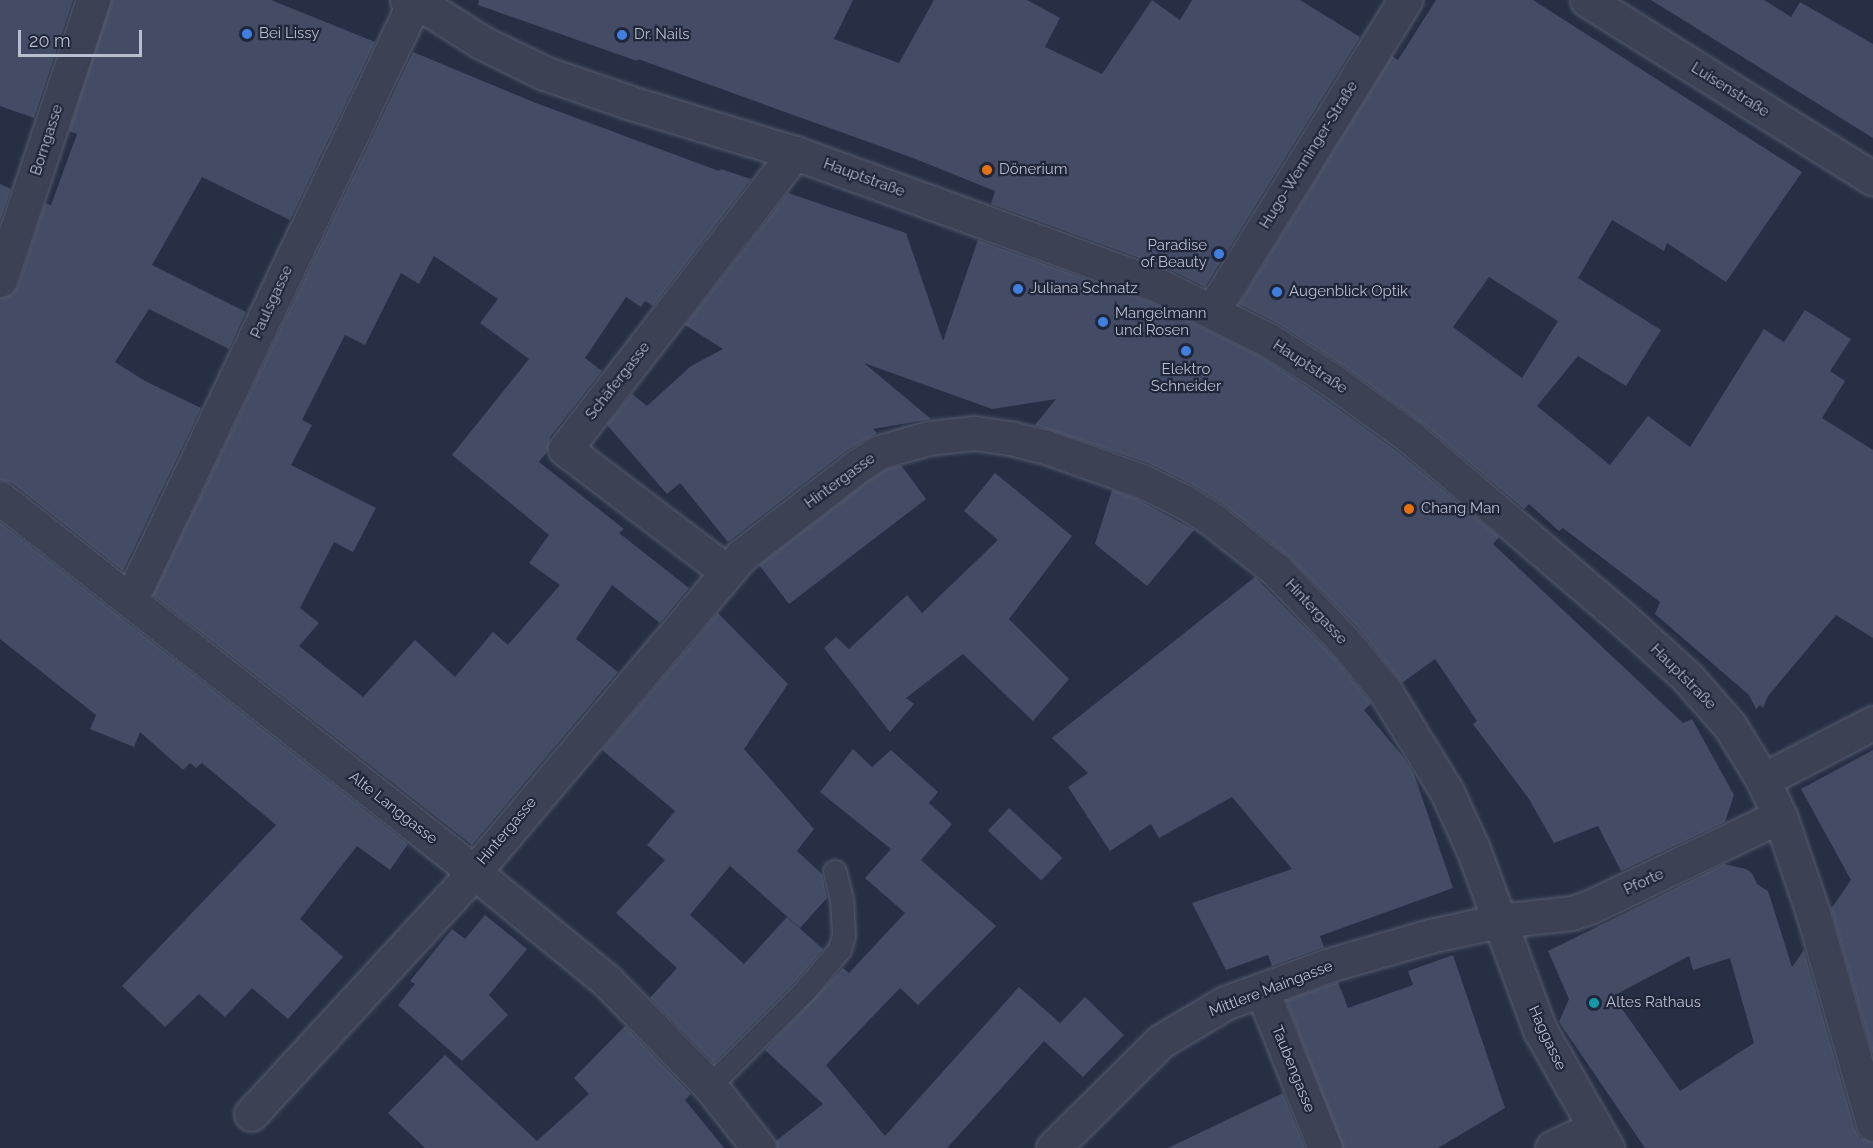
<!DOCTYPE html>
<meta charset="utf-8">
<style>
body{margin:0}
#map{position:relative;width:1873px;height:1148px;overflow:hidden;background:#272f45;font-family:Raleway,sans-serif}
div>[style]{position:absolute}
.building>*{inset:0;background:#444c65;transform-origin:0 0}
.roads{filter:drop-shadow(0 0 2px #575d6f) drop-shadow(0 0 2px #575d6f)}
.lane>*{height:22px;margin:-11px;padding:0 11px;transform-origin:11px;border-radius:11px;background:#3c4254}
.street>*{height:33px;margin:-16.5px;padding:0 16.5px;transform-origin:16.5px;border-radius:16.5px;background:#3c4254}
.dots>*{width:16px;height:16px;translate:-50% -50%;box-sizing:border-box;border:3px solid #20273a;border-radius:50%}
span{translate:-50% -50%;white-space:nowrap;text-align:center;line-height:1.15;-webkit-text-stroke:4.5px #20273a;paint-order:stroke}
.poi-label{font-size:15px;color:#b9bece}
.left{translate:0 -50%;text-align:left}
.right{translate:-100% -50%;text-align:right}
.street-label{font-size:15px;color:#b9bece}
.scale{position:absolute;left:18px;top:30px;width:124px;height:27px;box-sizing:border-box;border:3px solid #b9bece;border-top:0;padding-left:8px;font-size:18px;line-height:21px;white-space:nowrap;color:#b9bece;-webkit-text-stroke:4px #20273a;paint-order:stroke}
</style>
<div id="map">
<div class="building">
<div style="clip-path:polygon(0 0,73px 0,34px 118px,0 106px)"></div>
<div style="clip-path:polygon(111px 0,271px 0,375px 42px,290px 220px,202px 177px,152px 265px,246px 312px,229px 349px,149px 309px,115px 362px,145px 381px,201px 408px,123px 571px,12px 483px,0 480px,0 298px,12px 294px,18px 286px,45px 203px,51px 205px,77px 134px,69px 131px)"></div>
<div style="clip-path:polygon(479px 0,853px 0,834px 39px,899px 63px,934px 0,1027px 0,1060px 18px,1045px 47px,1102px 74px,1152px 0,1180px 20px,1192px 0,1300px 0,1360px 37px,1205px 287px,1167px 268px,991px 204px,995px 191px,913px 158px,638px 59px,637px 61px,478px 5px)"></div>
<div style="clip-path:polygon(evenodd,1436px 0,1533px 0,1802px 172px,1726px 282px,1667px 243px,1664px 251px,1612px 220px,1578px 278px,1661px 330px,1626px 386px,1578px 356px,1537px 406px,1610px 465px,1648px 416px,1690px 447px,1764px 329px,1784px 342px,1805px 310px,1851px 339px,1830px 371px,1845px 381px,1822px 418px,1873px 450px,1873px 638px,1836px 615px,1768px 696px,1763px 708px,1760px 705px,1756px 709px,1749px 695px,1655px 614px,1660px 602px,1563px 528px,1559px 531px,1529px 504px,1524px 509px,1422px 423px,1341px 364px,1277px 323px,1239px 304px,1392px 56px,1398px 60px,1436px 0,1489px 277px,1558px 321px,1522px 378px,1453px 327px,1489px 277px)"></div>
<div style="clip-path:polygon(1651px 0,1764px 0,1791px 17px,1800px 2px,1873px 44px,1873px 138px)"></div>
<div style="clip-path:polygon(evenodd,413px 52px,536px 103px,719px 171px,721px 169px,751px 179px,653px 306px,645px 301px,641px 307px,626px 297px,585px 358px,602px 371px,550px 437px,547px 452px,539px 462px,624px 529px,619px 533px,689px 588px,660px 623px,612px 585px,576px 639px,618px 672px,472px 845px,153px 595px,413px 52px,434px 256px,498px 299px,480px 323px,529px 359px,452px 455px,549px 535px,529px 563px,560px 585px,508px 645px,493px 632px,455px 677px,415px 640px,363px 697px,299px 646px,319px 623px,300px 608px,334px 542px,353px 552px,376px 508px,291px 465px,312px 425px,302px 420px,345px 335px,365px 345px,401px 273px,419px 284px,434px 256px)"></div>
<div style="clip-path:polygon(0 184px,11px 189px,0 221px)"></div>
<div style="clip-path:polygon(788px 193px,906px 233px,943px 341px,978px 240px,1153px 303px,1258px 355px,1319px 395px,1398px 452px,1499px 537px,1493px 544px,1683px 723px,1692px 719px,1734px 795px,1725px 822px,1621px 871px,1598px 826px,1554px 843px,1529px 799px,1473px 724px,1477px 721px,1435px 659px,1402px 683px,1360px 630px,1289px 557px,1223px 504px,1191px 484px,1148px 463px,1035px 425px,1056px 399px,992px 409px,864px 363px,931px 419px,873px 429px,877px 433px,846px 451px,728px 542px,680px 483px,667px 494px,607px 425px,632px 394px,647px 406px,691px 366px,723px 349px,685px 325px)"></div>
<div style="clip-path:polygon(901px 465px,926px 499px,789px 604px,759px 565px,868px 481px,887px 469px)"></div>
<div style="clip-path:polygon(995px 473px,1072px 536px,1009px 619px,1069px 679px,1033px 721px,963px 654px,906px 698px,914px 704px,890px 732px,824px 648px,836px 637px,849px 649px,907px 595px,922px 613px,998px 540px,964px 511px)"></div>
<div style="clip-path:polygon(1112px 490px,1135px 498px,1194px 530px,1147px 586px,1095px 544px)"></div>
<div style="clip-path:polygon(0 522px,408px 844px,390px 870px,357px 846px,300px 919px,343px 957px,288px 1019px,252px 988px,225px 1017px,199px 994px,165px 1027px,122px 986px,276px 825px,202px 763px,196px 768px,190px 763px,183px 770px,140px 732px,134px 747px,90px 729px,96px 715px,0 639px)"></div>
<div style="clip-path:polygon(1255px 577px,1332px 655px,1370px 702px,1371px 704px,1364px 710px,1404px 758px,1414px 774px,1453px 888px,1320px 936px,1324px 947px,1272px 966px,1268px 955px,1226px 970px,1192px 903px,1292px 869px,1232px 797px,1159px 838px,1151px 824px,1110px 851px,1068px 787px,1088px 773px,1052px 738px)"></div>
<div style="clip-path:polygon(718px 613px,788px 684px,744px 749px,814px 829px,797px 851px,822px 874px,827px 898px,800px 928px,730px 866px,690px 915px,744px 964px,787px 917px,823px 949px,795px 982px,714px 1063px,650px 998px,677px 968px,616px 913px,665px 860px,647px 845px,675px 811px,602px 750px)"></div>
<div style="clip-path:polygon(853px 749px,872px 767px,891px 750px,938px 792px,929px 803px,952px 824px,921px 860px,996px 926px,918px 1005px,900px 988px,826px 1065px,885px 1136px,1019px 987px,1060px 1023px,1085px 997px,1124px 1035px,1083px 1077px,1044px 1041px,947px 1148px,777px 1148px,776px 1141px,823px 1104px,765px 1050px,843px 968px,849px 973px,905px 913px,865px 878px,891px 849px,820px 792px)"></div>
<div style="clip-path:polygon(1873px 750px,1873px 1055px,1831px 909px,1851px 880px,1801px 789px)"></div>
<div style="left:1009px;top:808px;width:73px;height:31px;rotate:43deg"></div>
<div style="clip-path:polygon(evenodd,1724px 864px,1746px 869px,1752px 873px,1757px 884px,1768px 891px,1792px 967px,1804px 950px,1855px 1129px,1860px 1138px,1873px 1142px,1873px 1148px,1645px 1148px,1559px 1022px,1569px 999px,1548px 951px,1724px 864px,1689px 956px,1693px 970px,1730px 958px,1754px 1043px,1680px 1091px,1613px 996px,1689px 956px)"></div>
<div style="clip-path:polygon(485px 915px,527px 949px,489px 995px,508px 1015px,462px 1061px,398px 1005px,415px 984px,410px 981px,452px 929px,465px 939px)"></div>
<div style="clip-path:polygon(1453px 955px,1505px 1108px,1438px 1148px,1343px 1148px,1286px 1000px,1338px 982px,1348px 1008px,1413px 985px,1408px 971px)"></div>
<div style="clip-path:polygon(625px 1026px,691px 1094px,685px 1100px,724px 1148px,425px 1148px,388px 1113px,445px 1055px,537px 1141px,589px 1094px,574px 1078px)"></div>
<div style="clip-path:polygon(1283px 1093px,1305px 1148px,1168px 1148px)"></div>
</div>
<div class="roads">
<div class="lane">
<div style="left:710px;top:1086px;width:134px;rotate:-45deg"></div>
<div style="left:805px;top:991px;width:54px;rotate:-49.5deg"></div>
<div style="left:840px;top:950px;width:15px;rotate:-74deg"></div>
<div style="left:844px;top:936px;width:36px;rotate:-93deg"></div>
<div style="left:842px;top:900px;width:29px;rotate:-104deg"></div>
</div>
<div class="street">
<div style="left:407px;top:0;width:27px;rotate:24deg"></div>
<div style="left:432px;top:11px;width:58px;rotate:32.3deg"></div>
<div style="left:481px;top:42px;width:70px;rotate:26.2deg"></div>
<div style="left:544px;top:73px;width:89px;rotate:19deg"></div>
<div style="left:628px;top:102px;width:175px;rotate:17deg"></div>
<div style="left:795px;top:153px;width:388px;rotate:20deg"></div>
<div style="left:1160px;top:286px;width:119px;rotate:26.4deg"></div>
<div style="left:1267px;top:339px;width:75px;rotate:32.4deg"></div>
<div style="left:1330px;top:379px;width:99px;rotate:35.9deg"></div>
<div style="left:1410px;top:437px;width:279px;rotate:40.5deg"></div>
<div style="left:1622px;top:618px;width:88px;rotate:42.2deg"></div>
<div style="left:1687px;top:677px;width:65px;rotate:48.7deg"></div>
<div style="left:1730px;top:726px;width:63px;rotate:58.6deg"></div>
<div style="left:1763px;top:780px;width:40px;rotate:65deg"></div>
<div style="left:1780px;top:816px;width:102px;rotate:71.2deg"></div>
<div style="left:1813px;top:913px;width:219px;rotate:74.1deg"></div>
<div style="left:1587px;top:0;width:337px;rotate:32deg"></div>
<div style="left:0;top:280px;width:295px;rotate:-71.6deg"></div>
<div style="left:1213px;top:310px;width:365px;rotate:-58.2deg"></div>
<div style="left:0;top:498px;width:604px;rotate:38.27deg"></div>
<div style="left:474px;top:872px;width:171px;rotate:39.3deg"></div>
<div style="left:606px;top:980px;width:148px;rotate:45.5deg"></div>
<div style="left:710px;top:1086px;width:79px;rotate:51.7deg"></div>
<div style="left:726px;top:571px;width:202px;rotate:-142.8deg"></div>
<div style="left:565px;top:449px;width:375px;rotate:-52.2deg"></div>
<div style="left:130px;top:601px;width:662px;rotate:-64.6deg"></div>
<div style="left:1763px;top:780px;width:124px;rotate:-27.4deg"></div>
<div style="left:1262px;top:990px;width:170px;rotate:68.3deg"></div>
<div style="left:251px;top:1114px;width:329px;rotate:-47.3deg"></div>
<div style="left:474px;top:872px;width:415px;rotate:-49.8deg"></div>
<div style="left:742px;top:555px;width:145px;rotate:-37.7deg"></div>
<div style="left:857px;top:466px;width:26px;rotate:-32deg"></div>
<div style="left:879px;top:452px;width:51px;rotate:-15.9deg"></div>
<div style="left:928px;top:438px;width:46px;rotate:-6.2deg"></div>
<div style="left:974px;top:433px;width:36px;rotate:8deg"></div>
<div style="left:1010px;top:438px;width:37px;rotate:14deg"></div>
<div style="left:1046px;top:447px;width:102px;rotate:19.5deg"></div>
<div style="left:1142px;top:481px;width:46px;rotate:26deg"></div>
<div style="left:1183px;top:501px;width:36px;rotate:32deg"></div>
<div style="left:1213px;top:520px;width:80px;rotate:38.4deg"></div>
<div style="left:1276px;top:570px;width:101px;rotate:46.2deg"></div>
<div style="left:1346px;top:643px;width:62px;rotate:50.9deg"></div>
<div style="left:1385px;top:691px;width:116px;rotate:58.4deg"></div>
<div style="left:1446px;top:790px;width:65px;rotate:65.4deg"></div>
<div style="left:1473px;top:849px;width:193px;rotate:69.7deg"></div>
<div style="left:1540px;top:1030px;width:136px;rotate:60.4deg"></div>
<div style="left:1053px;top:1148px;width:152px;rotate:-44.7deg"></div>
<div style="left:1161px;top:1041px;width:74px;rotate:-30.7deg"></div>
<div style="left:1225px;top:1003px;width:108px;rotate:-20.1deg"></div>
<div style="left:1326px;top:966px;width:108px;rotate:-16.1deg"></div>
<div style="left:1430px;top:936px;width:71px;rotate:-12.3deg"></div>
<div style="left:1499px;top:921px;width:73px;rotate:-6.3deg"></div>
<div style="left:1572px;top:913px;width:21px;rotate:-19deg"></div>
<div style="left:1592px;top:906px;width:208px;rotate:-25.6deg"></div>
<div style="left:1552px;top:1148px;width:47px;rotate:-25.5deg"></div>
</div>
</div>
<div class="dots">
<div style="left:247px;top:34px;background:#3f7fe0"></div>
<div style="left:622px;top:35px;background:#3f7fe0"></div>
<div style="left:987px;top:170px;background:#e8710a"></div>
<div style="left:1219px;top:254px;background:#3f7fe0"></div>
<div style="left:1018px;top:289px;background:#3f7fe0"></div>
<div style="left:1277px;top:292px;background:#3f7fe0"></div>
<div style="left:1103px;top:322px;background:#3f7fe0"></div>
<div style="left:1186px;top:351px;background:#3f7fe0"></div>
<div style="left:1409px;top:509px;background:#e8710a"></div>
<div style="left:1594px;top:1003px;background:#0f9aa8"></div>
</div>
<div class="poi-label">
<span class="left" style="left:259px;top:34px">Bei Lissy</span>
<span class="left" style="left:634px;top:35px">Dr. Nails</span>
<span class="left" style="left:999px;top:170px">Dönerium</span>
<span class="right" style="left:1207px;top:254px">Paradise<br>of Beauty</span>
<span class="left" style="left:1030px;top:289px">Juliana Schnatz</span>
<span class="left" style="left:1289px;top:292px">Augenblick Optik</span>
<span class="left" style="left:1115px;top:322px">Mangelmann<br>und Rosen</span>
<span style="left:1186px;top:378px">Elektro<br>Schneider</span>
<span class="left" style="left:1421px;top:509px">Chang Man</span>
<span class="left" style="left:1606px;top:1003px">Altes Rathaus</span>
</div>
<div class="street-label">
<span style="left:1730px;top:90px;rotate:32deg">Luisenstraße</span>
<span style="left:47px;top:140px;rotate:-72deg">Borngasse</span>
<span style="left:1309px;top:155px;rotate:-58deg">Hugo-Wenninger-Straße</span>
<span style="left:864px;top:178px;rotate:20deg">Hauptstraße</span>
<span style="left:272px;top:302px;rotate:-65deg">Paulsgasse</span>
<span style="left:1310px;top:367px;rotate:33deg">Hauptstraße</span>
<span style="left:618px;top:381px;rotate:-52deg">Schäfergasse</span>
<span style="left:840px;top:481px;rotate:-36deg">Hintergasse</span>
<span style="left:1316px;top:612px;rotate:47deg">Hintergasse</span>
<span style="left:1683px;top:677px;rotate:45deg">Hauptstraße</span>
<span style="left:393px;top:808px;rotate:38deg">Alte Langgasse</span>
<span style="left:507px;top:831px;rotate:-50deg">Hintergasse</span>
<span style="left:1644px;top:882px;rotate:-25deg">Pforte</span>
<span style="left:1271px;top:989px;rotate:-21deg">Mittlere Maingasse</span>
<span style="left:1547px;top:1038px;rotate:65deg">Haggasse</span>
<span style="left:1293px;top:1069px;rotate:68deg">Taubengasse</span>
</div>
<div class="scale">20 m</div>
</div>
